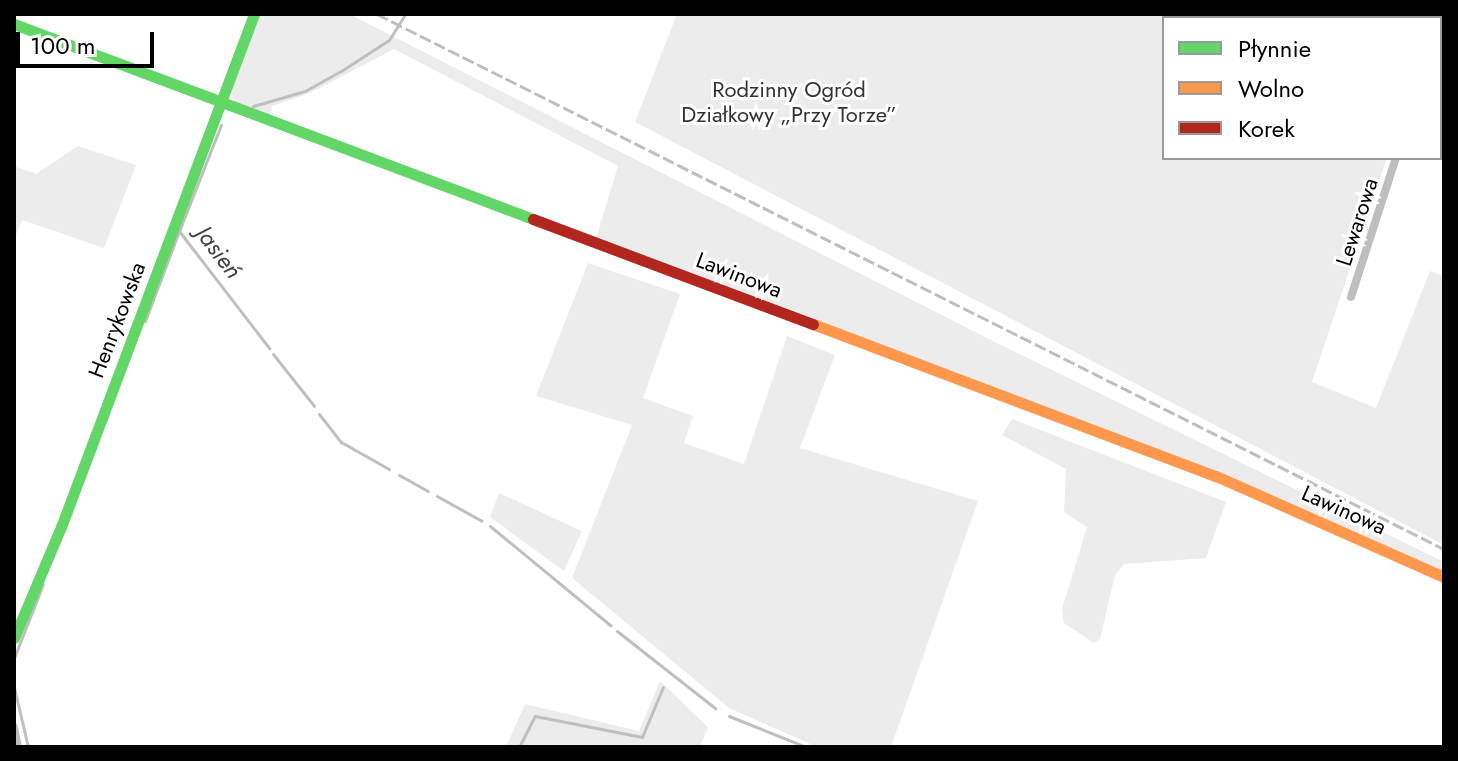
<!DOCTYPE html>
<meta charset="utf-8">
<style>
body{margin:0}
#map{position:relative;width:1458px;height:761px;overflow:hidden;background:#fff;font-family:Jost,sans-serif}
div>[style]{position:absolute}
.green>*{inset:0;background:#ececec}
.stream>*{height:3px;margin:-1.5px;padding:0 1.5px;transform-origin:1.5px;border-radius:1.5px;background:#bfbfbf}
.street>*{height:8px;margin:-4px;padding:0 4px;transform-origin:4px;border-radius:4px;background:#bebebe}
.fast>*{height:11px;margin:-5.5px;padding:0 5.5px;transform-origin:5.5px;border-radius:5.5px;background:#63d668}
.slow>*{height:11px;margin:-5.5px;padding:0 5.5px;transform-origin:5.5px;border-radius:5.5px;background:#ff974d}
.jam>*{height:11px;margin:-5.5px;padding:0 5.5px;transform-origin:5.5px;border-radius:5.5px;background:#b3261e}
.rail>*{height:3px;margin-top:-1.5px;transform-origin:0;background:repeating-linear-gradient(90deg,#bebebe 0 12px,transparent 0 16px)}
span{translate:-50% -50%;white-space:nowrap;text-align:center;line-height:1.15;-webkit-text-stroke:6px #fff;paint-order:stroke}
.park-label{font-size:22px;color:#333}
.street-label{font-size:22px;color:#000}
.water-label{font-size:24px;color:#444;font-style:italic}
.frame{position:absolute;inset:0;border:16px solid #000;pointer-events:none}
.legend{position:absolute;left:1162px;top:16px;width:280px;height:144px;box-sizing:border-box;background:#fff;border:2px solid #999;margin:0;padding:10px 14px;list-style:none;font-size:24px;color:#000}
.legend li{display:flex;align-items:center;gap:16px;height:40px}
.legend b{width:40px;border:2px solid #999}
.scale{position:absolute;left:16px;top:32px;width:138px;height:36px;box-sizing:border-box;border:4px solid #000;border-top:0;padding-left:10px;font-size:24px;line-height:28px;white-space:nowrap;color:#000;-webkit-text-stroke:6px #fff;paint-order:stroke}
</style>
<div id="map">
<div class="green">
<div style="clip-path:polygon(239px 14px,349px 14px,995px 342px,1444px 562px,1444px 573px,596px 238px,618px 166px,394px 49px,310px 93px,272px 106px,271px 116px,236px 103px,229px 91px,258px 20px)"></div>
<div style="clip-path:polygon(677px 14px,1426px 14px,1428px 18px,1164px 18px,1164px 158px,1387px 158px,1312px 382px,1376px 408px,1430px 271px,1444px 276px,1444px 545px,635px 122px)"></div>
<div style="clip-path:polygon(78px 146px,136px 165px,104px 248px,22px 220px,14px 240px,14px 166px,36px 174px)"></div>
<div style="clip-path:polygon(588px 263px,680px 294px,643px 398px,693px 416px,684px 443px,744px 464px,787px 336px,835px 355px,800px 448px,978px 501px,891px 747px,817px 747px,729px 708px,572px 578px,632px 425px,536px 396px)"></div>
<div style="clip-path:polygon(1012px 419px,1226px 502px,1206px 558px,1124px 564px,1115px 575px,1100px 639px,1094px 643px,1064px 623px,1062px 609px,1087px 527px,1064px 512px,1066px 469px,1002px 435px)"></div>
<div style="clip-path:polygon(499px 493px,582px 531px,564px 571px,490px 517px)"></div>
<div style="clip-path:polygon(660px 681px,708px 727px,700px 747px,506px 747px,525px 704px,639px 731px)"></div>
</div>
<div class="stream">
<div style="left:253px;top:106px;width:54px;rotate:-16.1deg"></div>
<div style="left:305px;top:91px;width:41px;rotate:-29.1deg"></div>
<div style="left:341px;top:71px;width:57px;rotate:-32.9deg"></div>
<div style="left:389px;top:40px;width:31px;rotate:-58deg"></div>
<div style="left:221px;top:125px;width:114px;rotate:111.6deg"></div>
<div style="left:179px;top:231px;width:148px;rotate:52.4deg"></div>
<div style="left:145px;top:321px;width:96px;rotate:-69.3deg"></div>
<div style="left:273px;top:354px;width:66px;rotate:51.7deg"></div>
<div style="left:319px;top:414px;width:36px;rotate:52deg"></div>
<div style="left:341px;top:442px;width:55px;rotate:29.4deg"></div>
<div style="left:399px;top:475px;width:33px;rotate:29deg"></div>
<div style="left:437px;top:496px;width:51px;rotate:29.1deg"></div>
<div style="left:490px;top:526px;width:156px;rotate:39.5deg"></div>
<div style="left:617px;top:631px;width:125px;rotate:38.2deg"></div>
<div style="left:14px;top:658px;width:79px;rotate:-68.6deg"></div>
<div style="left:14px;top:687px;width:62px;rotate:76.9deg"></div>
<div style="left:729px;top:716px;width:83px;rotate:21.9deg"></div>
<div style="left:519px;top:747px;width:35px;rotate:-63deg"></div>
<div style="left:535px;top:716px;width:109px;rotate:11.1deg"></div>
<div style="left:642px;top:737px;width:54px;rotate:-67.2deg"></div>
</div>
<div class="street">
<div style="left:1440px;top:79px;width:4px"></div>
<div style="left:1351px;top:297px;width:146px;rotate:-72.1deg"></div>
<div style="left:14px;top:727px;width:20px;rotate:79deg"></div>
</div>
<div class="fast">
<div style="left:14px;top:24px;width:554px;rotate:20.59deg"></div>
<div style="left:14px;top:638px;width:121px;rotate:-67.1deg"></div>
<div style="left:61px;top:527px;width:548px;rotate:-69.38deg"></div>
</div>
<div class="slow">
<div style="left:813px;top:324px;width:431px;rotate:20.7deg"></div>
<div style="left:1216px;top:476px;width:249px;rotate:23.9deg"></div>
</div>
<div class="jam">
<div style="left:533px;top:219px;width:299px;rotate:20.6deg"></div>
</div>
<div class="rail">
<div style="left:377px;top:14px;width:1194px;rotate:26.63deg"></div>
</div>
<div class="park-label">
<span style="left:789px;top:102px">Rodzinny Ogród<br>Działkowy „Przy Torze”</span>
</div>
<div class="street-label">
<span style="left:1357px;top:222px;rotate:-72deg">Lewarowa</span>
<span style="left:739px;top:275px;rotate:21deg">Lawinowa</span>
<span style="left:117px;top:320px;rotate:-69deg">Henrykowska</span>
<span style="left:1344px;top:510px;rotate:24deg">Lawinowa</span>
</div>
<div class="water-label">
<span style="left:219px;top:252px;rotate:53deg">Jasień</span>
</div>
<div class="frame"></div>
<ul class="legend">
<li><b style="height:10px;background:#63d668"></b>Płynnie</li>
<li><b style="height:10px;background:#ff974d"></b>Wolno</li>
<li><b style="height:10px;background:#b3261e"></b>Korek</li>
</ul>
<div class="scale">100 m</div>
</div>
